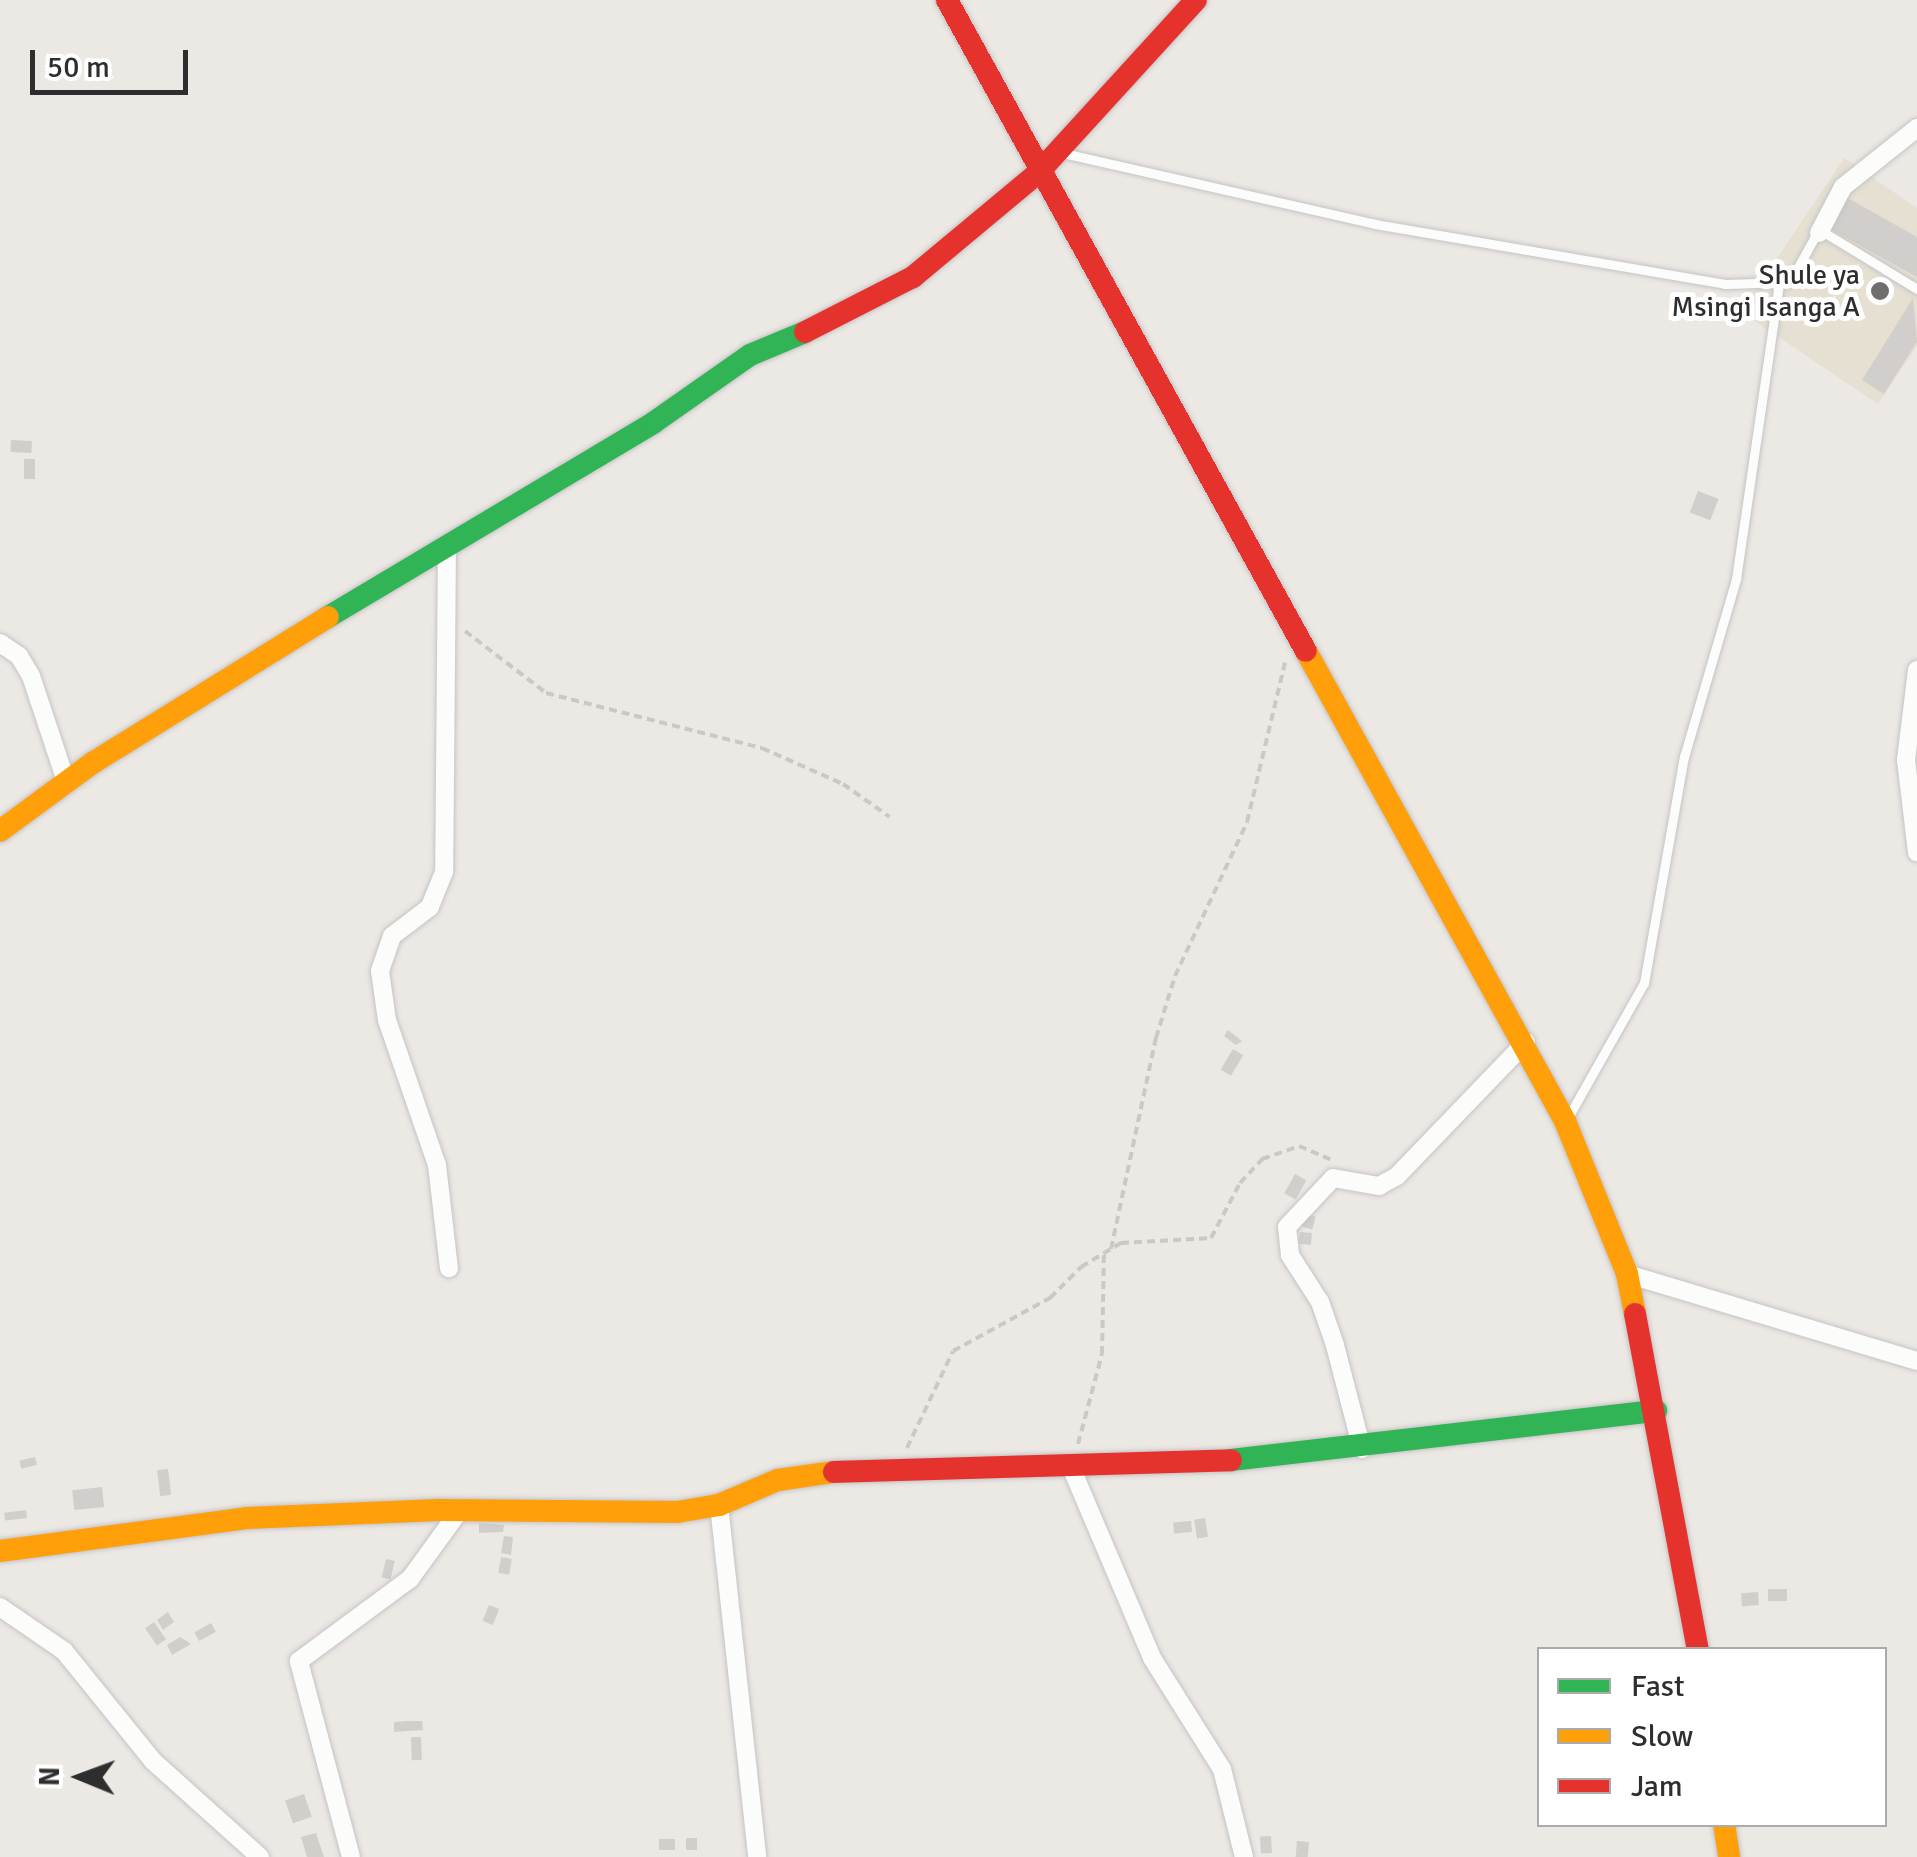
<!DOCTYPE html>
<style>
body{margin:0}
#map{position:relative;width:1917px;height:1857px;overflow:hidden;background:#ece8e4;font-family:Signika,sans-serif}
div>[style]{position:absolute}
.education>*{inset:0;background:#e6e0d3}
.building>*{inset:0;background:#d1cecb;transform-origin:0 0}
.path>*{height:4px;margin-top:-2px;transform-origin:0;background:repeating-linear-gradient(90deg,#c9c9c8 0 8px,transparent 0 13px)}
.roads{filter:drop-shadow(0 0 2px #c5c4c5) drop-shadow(0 0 2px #c5c4c5)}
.lane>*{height:9px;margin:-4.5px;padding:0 4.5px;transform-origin:4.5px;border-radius:4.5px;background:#fcfcfb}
.street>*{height:18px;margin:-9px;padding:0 9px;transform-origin:9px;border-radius:9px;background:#fcfcfb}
.fast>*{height:22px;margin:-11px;padding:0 11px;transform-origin:11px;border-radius:11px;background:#30b455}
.slow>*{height:22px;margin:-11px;padding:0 11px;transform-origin:11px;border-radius:11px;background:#ff9f0a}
.jam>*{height:22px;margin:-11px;padding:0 11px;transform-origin:11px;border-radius:11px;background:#e5322d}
.dots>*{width:28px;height:28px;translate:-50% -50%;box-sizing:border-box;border:5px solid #fff;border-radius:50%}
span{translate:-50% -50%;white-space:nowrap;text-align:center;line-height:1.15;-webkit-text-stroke:10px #fff;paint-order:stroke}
.poi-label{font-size:28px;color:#2e2e2e}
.right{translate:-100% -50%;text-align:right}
.legend{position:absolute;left:1537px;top:1647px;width:350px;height:180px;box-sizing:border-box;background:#fff;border:2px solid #ababab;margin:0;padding:12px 18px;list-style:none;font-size:30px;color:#2e2e2e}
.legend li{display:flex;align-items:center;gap:20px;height:50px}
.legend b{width:50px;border:2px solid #ababab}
.north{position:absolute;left:30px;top:1727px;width:100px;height:100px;-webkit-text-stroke:8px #fff;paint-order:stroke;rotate:271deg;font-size:28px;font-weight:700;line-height:40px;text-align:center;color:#2e2e2e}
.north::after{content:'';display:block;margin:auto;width:35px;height:45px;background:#2e2e2e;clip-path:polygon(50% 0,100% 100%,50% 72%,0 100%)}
.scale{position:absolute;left:30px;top:50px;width:158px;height:45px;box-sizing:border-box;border:5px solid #2e2e2e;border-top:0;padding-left:12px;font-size:30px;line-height:35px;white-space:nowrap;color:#2e2e2e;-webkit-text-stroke:8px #fff;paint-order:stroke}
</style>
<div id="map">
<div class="education">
<div style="clip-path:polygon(1844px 158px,1917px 208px,1917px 346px,1878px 404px,1741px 312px)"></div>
</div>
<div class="building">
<div style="clip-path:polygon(1844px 196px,1917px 237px,1917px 277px,1827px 227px)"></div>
<div style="clip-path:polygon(1913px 298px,1917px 342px,1884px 394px,1862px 380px)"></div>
<div style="left:11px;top:440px;width:21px;height:12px;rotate:3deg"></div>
<div style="left:24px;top:459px;width:11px;height:20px"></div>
<div style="left:1698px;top:491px;width:22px;height:23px;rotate:21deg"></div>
<div style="clip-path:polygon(1228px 1030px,1242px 1041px,1236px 1045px,1224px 1036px)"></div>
<div style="left:1233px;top:1049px;width:12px;height:24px;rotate:31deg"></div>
<div style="left:1295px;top:1174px;width:13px;height:22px;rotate:29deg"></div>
<div style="left:1305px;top:1214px;width:11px;height:13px;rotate:15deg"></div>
<div style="left:1300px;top:1232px;width:12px;height:12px;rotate:5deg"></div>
<div style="left:35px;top:1457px;width:8px;height:16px;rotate:76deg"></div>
<div style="left:168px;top:1469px;width:26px;height:11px;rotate:83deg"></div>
<div style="left:102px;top:1487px;width:20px;height:30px;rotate:84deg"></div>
<div style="left:26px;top:1510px;width:8px;height:22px;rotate:83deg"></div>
<div style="left:1205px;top:1518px;width:19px;height:11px;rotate:81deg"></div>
<div style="left:1191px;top:1521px;width:11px;height:18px;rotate:85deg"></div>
<div style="clip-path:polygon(479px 1523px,504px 1525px,503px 1532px,479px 1533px)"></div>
<div style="clip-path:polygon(504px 1536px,513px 1537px,511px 1555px,501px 1553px)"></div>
<div style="left:501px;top:1557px;width:11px;height:16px;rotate:10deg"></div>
<div style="left:386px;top:1559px;width:9px;height:19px;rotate:13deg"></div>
<div style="left:1768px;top:1589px;width:19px;height:12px"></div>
<div style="left:1758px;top:1592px;width:13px;height:17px;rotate:86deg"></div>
<div style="left:489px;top:1605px;width:11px;height:17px;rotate:22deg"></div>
<div style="clip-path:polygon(168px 1612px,174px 1622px,163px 1630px,157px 1620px)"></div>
<div style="left:154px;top:1622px;width:21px;height:11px;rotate:55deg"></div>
<div style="left:211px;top:1623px;width:10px;height:19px;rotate:61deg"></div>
<div style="clip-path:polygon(180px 1637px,191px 1644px,172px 1655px,167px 1645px)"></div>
<div style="clip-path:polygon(408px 1721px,422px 1721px,423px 1730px,394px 1732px,394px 1722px)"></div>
<div style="left:421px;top:1737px;width:23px;height:10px;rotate:88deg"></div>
<div style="left:304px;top:1794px;width:24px;height:20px;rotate:71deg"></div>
<div style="clip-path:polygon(316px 1833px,324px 1857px,307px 1857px,301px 1837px)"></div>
<div style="left:1271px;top:1836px;width:17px;height:11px;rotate:87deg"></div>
<div style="left:686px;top:1838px;width:11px;height:12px"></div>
<div style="left:659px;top:1839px;width:16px;height:11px"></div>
<div style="left:1297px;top:1841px;width:12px;height:16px;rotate:5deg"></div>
</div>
<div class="path">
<div style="left:465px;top:631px;width:102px;rotate:37.4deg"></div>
<div style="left:546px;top:693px;width:223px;rotate:14.3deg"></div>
<div style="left:762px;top:748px;width:89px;rotate:24deg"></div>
<div style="left:843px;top:784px;width:57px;rotate:35.1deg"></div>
<div style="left:1111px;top:1249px;width:216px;rotate:-78deg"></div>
<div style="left:1156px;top:1038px;width:65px;rotate:-73deg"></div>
<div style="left:1175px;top:976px;width:170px;rotate:-64.9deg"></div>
<div style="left:1247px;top:822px;width:164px;rotate:-76.6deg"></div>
<div style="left:1078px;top:1444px;width:93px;rotate:-75.1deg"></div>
<div style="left:1102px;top:1354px;width:101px;rotate:-88.9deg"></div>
<div style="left:907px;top:1448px;width:107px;rotate:-64.6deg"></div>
<div style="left:953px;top:1351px;width:111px;rotate:-28.7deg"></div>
<div style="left:1050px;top:1298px;width:44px;rotate:-45deg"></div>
<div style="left:1081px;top:1267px;width:47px;rotate:-31deg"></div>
<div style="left:1121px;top:1243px;width:90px;rotate:-3.2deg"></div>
<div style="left:1211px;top:1238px;width:62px;rotate:-62.2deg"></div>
<div style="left:1240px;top:1183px;width:33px;rotate:-47deg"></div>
<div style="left:1262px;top:1159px;width:39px;rotate:-19deg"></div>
<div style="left:1299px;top:1146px;width:34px;rotate:23deg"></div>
</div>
<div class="roads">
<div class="lane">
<div style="left:1063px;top:153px;width:320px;rotate:12.8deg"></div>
<div style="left:1375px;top:224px;width:355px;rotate:9.7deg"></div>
<div style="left:1725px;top:284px;width:65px;rotate:-1.8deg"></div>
<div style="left:1790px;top:282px;width:50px;rotate:-61.4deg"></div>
<div style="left:1814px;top:238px;width:12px;rotate:-24deg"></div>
<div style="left:1825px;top:233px;width:108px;rotate:31.3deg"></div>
<div style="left:1567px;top:1119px;width:156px;rotate:-60.5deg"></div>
<div style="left:1644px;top:983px;width:230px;rotate:-80deg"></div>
<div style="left:1684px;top:757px;width:185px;rotate:-73.7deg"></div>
<div style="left:1736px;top:579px;width:296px;rotate:-81.7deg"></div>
</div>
<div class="street">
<div style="left:1819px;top:233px;width:52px;rotate:-62.4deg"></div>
<div style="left:1843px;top:187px;width:95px;rotate:-38.6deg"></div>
<div style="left:447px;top:546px;width:326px;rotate:90.5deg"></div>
<div style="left:444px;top:872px;width:38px;rotate:112deg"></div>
<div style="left:430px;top:907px;width:48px;rotate:142.7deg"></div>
<div style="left:392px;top:936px;width:37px;rotate:109deg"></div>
<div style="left:380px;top:971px;width:49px;rotate:81.9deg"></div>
<div style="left:387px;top:1020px;width:153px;rotate:71deg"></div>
<div style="left:437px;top:1165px;width:104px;rotate:83.4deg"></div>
<div style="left:0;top:643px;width:23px;rotate:34deg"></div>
<div style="left:19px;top:656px;width:23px;rotate:59deg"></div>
<div style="left:31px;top:676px;width:111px;rotate:71.6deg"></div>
<div style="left:1917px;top:670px;width:91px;rotate:97deg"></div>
<div style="left:1906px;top:760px;width:93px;rotate:83.2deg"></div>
<div style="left:1627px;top:1274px;width:303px;rotate:16.7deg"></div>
<div style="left:1362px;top:1449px;width:107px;rotate:-104.6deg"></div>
<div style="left:1335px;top:1345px;width:46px;rotate:-109.2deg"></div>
<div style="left:1320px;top:1302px;width:56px;rotate:-122.6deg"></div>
<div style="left:1290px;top:1255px;width:28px;rotate:-96deg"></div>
<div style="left:1287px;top:1227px;width:67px;rotate:-46.8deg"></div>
<div style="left:1333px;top:1178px;width:47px;rotate:9.9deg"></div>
<div style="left:1379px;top:1186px;width:21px;rotate:-29deg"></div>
<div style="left:1397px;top:1176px;width:186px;rotate:-46.1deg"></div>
<div style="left:1071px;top:1467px;width:207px;rotate:67deg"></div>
<div style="left:1152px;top:1658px;width:131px;rotate:57.8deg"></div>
<div style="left:1222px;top:1769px;width:91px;rotate:76deg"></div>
<div style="left:719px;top:1505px;width:354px;rotate:83.8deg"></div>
<div style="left:0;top:1607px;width:78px;rotate:34.5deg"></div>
<div style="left:64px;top:1651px;width:141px;rotate:51deg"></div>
<div style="left:153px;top:1761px;width:144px;rotate:41.9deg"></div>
<div style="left:351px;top:1857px;width:203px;rotate:-104.9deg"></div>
<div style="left:299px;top:1661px;width:138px;rotate:-36.5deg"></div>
<div style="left:410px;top:1579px;width:85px;rotate:-54.1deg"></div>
</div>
<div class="fast">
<div style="left:328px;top:617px;width:378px;rotate:-30.8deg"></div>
<div style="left:653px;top:423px;width:118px;rotate:-35deg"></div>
<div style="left:750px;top:355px;width:60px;rotate:-22.7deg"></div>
<div style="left:1231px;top:1460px;width:428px;rotate:-6.6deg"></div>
</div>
<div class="slow">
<div style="left:1306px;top:651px;width:537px;rotate:61.14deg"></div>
<div style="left:1565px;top:1121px;width:165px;rotate:67.9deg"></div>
<div style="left:1627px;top:1274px;width:41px;rotate:78.7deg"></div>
<div style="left:0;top:831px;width:117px;rotate:-36.3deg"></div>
<div style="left:94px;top:762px;width:275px;rotate:-31.8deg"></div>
<div style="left:0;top:1551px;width:249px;rotate:-7.6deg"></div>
<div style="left:247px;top:1518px;width:192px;rotate:-2.4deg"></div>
<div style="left:439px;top:1510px;width:238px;rotate:0.5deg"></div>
<div style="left:677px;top:1512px;width:43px;rotate:-9.5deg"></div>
<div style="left:719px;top:1505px;width:64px;rotate:-23deg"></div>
<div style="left:778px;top:1480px;width:57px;rotate:-8.1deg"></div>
<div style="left:1724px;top:1824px;width:33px;rotate:81deg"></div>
</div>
<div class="jam">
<div style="left:947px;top:0;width:743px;rotate:61.13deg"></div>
<div style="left:805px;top:332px;width:121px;rotate:-27deg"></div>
<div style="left:913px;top:277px;width:163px;rotate:-39.8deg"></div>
<div style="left:1038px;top:173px;width:234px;rotate:-47.6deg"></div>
<div style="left:1635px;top:1314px;width:342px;rotate:79.4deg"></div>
<div style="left:834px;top:1472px;width:397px;rotate:-1.7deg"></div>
</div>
</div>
<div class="dots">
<div style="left:1880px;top:291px;background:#706f6e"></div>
</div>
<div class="poi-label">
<span class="right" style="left:1860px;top:291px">Shule ya<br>Msingi Isanga A</span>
</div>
<ul class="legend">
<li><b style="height:12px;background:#30b455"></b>Fast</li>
<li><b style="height:12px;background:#ff9f0a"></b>Slow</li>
<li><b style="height:12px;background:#e5322d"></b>Jam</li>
</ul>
<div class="north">N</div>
<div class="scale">50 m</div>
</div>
